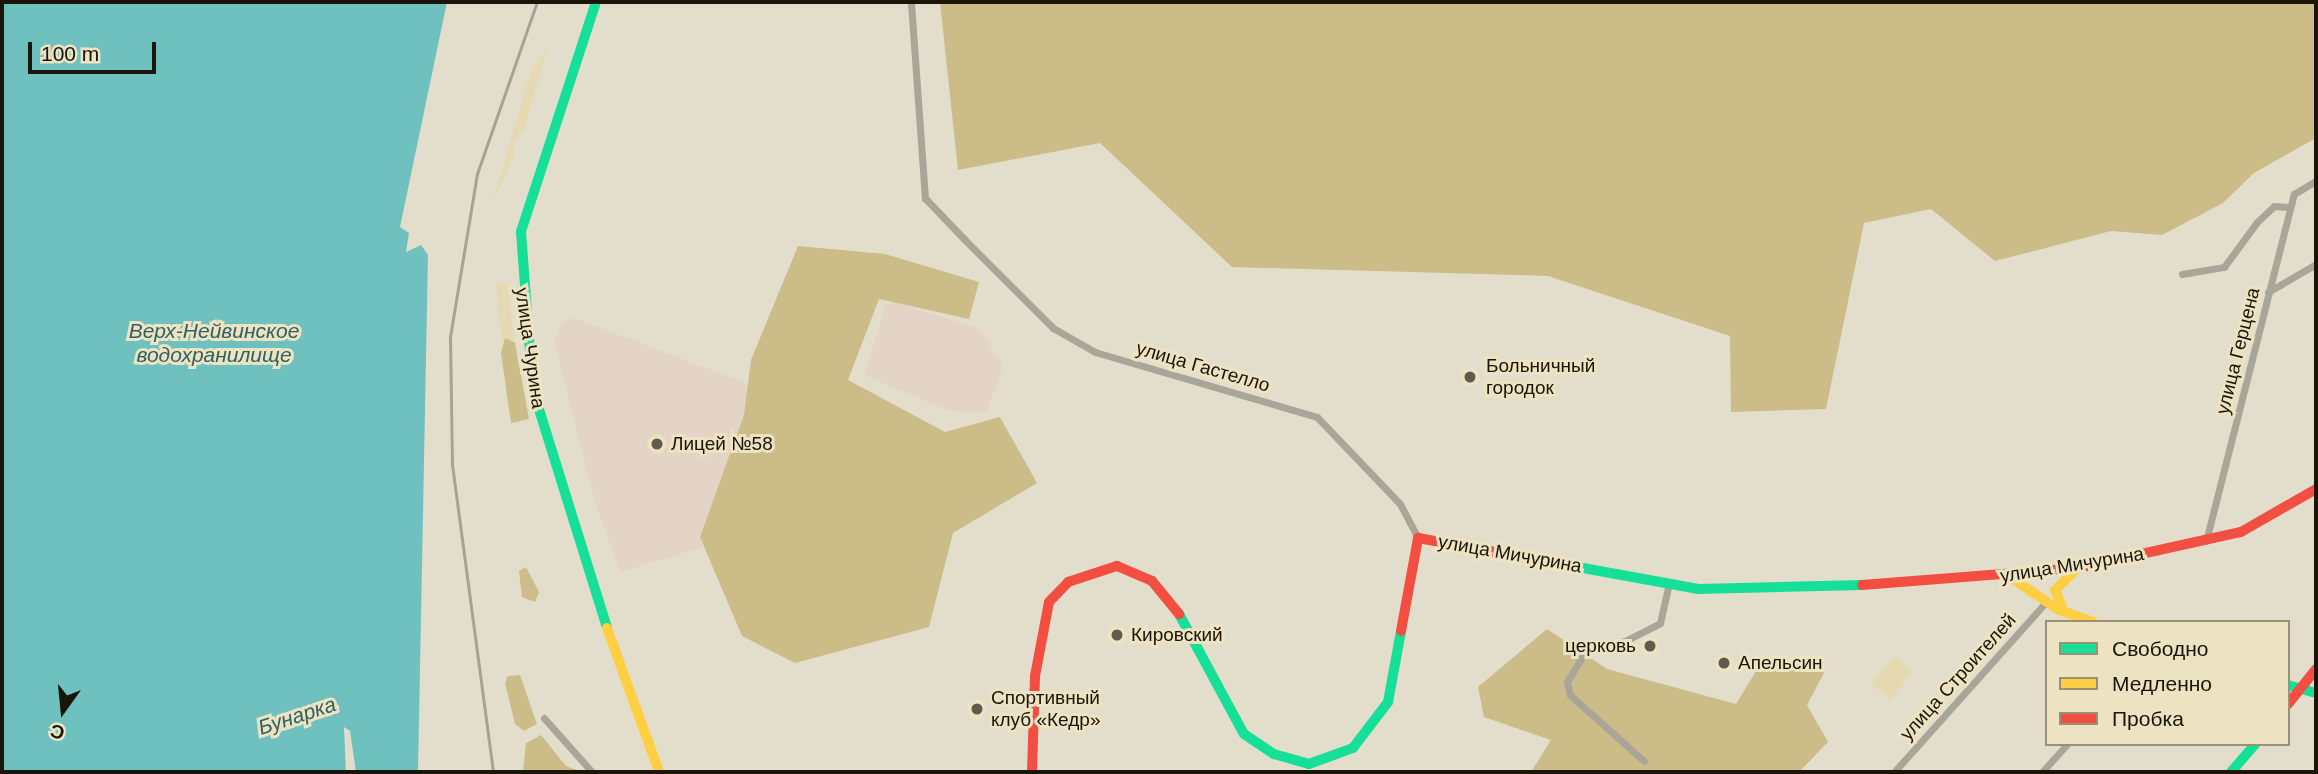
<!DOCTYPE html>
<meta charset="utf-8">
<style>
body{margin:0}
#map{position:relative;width:2318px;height:774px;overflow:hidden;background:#e3decc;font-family:Arial,sans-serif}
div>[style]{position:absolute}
.education>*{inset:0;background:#e3d4c6}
.green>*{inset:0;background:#e5d9b1;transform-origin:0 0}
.forest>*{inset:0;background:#cbbc88}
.water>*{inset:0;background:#6fc1bf}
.street>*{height:7px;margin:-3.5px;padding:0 3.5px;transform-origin:3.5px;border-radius:3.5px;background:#a9a598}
.fast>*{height:10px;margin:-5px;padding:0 5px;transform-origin:5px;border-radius:5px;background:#16e098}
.slow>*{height:10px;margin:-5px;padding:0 5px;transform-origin:5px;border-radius:5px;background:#ffcf43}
.jam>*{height:10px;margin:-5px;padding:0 5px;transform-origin:5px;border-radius:5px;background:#f24e42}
.rail>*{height:2.5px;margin:-1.25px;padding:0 1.25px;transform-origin:1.25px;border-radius:1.25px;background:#a8a296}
.dots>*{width:19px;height:19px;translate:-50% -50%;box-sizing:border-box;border:4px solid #ede3c2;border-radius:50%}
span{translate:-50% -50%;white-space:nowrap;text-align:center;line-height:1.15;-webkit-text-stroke:6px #ede3c2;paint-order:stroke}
.street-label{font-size:19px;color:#191509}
.poi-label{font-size:19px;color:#191509}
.left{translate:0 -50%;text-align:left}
.right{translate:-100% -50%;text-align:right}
.water-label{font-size:21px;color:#2f6163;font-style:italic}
.frame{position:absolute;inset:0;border:4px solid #191509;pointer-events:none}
.legend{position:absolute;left:2045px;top:620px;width:245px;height:126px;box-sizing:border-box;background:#ede3c2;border:2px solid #989178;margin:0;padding:9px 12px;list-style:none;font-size:21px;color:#191509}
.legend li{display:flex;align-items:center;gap:14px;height:35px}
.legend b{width:35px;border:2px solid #989178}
.north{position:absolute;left:28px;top:676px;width:70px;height:70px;-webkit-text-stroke:5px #ede3c2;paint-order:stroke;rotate:195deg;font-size:19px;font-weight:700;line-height:28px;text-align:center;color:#191509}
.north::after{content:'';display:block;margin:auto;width:24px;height:32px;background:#191509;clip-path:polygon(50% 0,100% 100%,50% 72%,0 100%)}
.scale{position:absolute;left:28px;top:42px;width:128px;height:32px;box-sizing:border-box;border:4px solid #191509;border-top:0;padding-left:9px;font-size:21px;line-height:24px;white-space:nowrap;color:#191509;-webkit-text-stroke:5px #ede3c2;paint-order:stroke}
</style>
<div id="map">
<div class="education">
<div style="clip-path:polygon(896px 303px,979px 328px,1003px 366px,986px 413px,947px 410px,864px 375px,886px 305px)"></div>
<div style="clip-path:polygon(575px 318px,753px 386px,700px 548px,620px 572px,595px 502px,554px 340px,562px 322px)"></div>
</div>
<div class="green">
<div style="clip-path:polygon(548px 46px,524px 130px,513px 142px,516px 152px,492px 204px,530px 74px)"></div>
<div style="clip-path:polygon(506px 281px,507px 285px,515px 343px,502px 341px,496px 284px)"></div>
<div style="left:1894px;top:656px;width:25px;height:36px;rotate:40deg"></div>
</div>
<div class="forest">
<div style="clip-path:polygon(940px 2px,2316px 2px,2316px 138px,2254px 173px,2223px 203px,2162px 235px,2111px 231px,1995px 261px,1931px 209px,1864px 223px,1826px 409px,1731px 412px,1730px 336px,1548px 276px,1232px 267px,1100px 143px,958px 170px)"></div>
<div style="clip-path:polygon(798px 246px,885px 254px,979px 282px,969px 319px,879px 299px,848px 380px,945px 432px,1000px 417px,1037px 483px,953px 533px,929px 627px,795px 663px,742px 636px,700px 537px,744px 415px,751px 360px)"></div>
<div style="clip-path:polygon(505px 338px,515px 343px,529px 419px,511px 423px,501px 353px)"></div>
<div style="clip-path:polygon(526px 567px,539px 592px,535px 602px,522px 597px,519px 571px)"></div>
<div style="clip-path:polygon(1547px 629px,1607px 669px,1736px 704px,1764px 658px,1825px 671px,1807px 705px,1828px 742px,1799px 772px,1531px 772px,1551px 740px,1484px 717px,1478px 687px)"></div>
<div style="clip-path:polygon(520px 675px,537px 724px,524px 731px,515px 724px,505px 683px,508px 676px)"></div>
<div style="clip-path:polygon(541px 735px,566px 766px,583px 772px,523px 772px,526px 743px)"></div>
</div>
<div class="water">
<div style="clip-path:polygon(2px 2px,447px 2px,400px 227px,409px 233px,406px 252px,421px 245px,428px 255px,418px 772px,356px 772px,350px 731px,344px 727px,346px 772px,2px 772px)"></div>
</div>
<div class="street">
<div style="left:911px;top:3px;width:196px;rotate:85.9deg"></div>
<div style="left:925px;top:198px;width:57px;rotate:46.4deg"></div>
<div style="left:964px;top:239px;width:126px;rotate:45deg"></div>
<div style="left:1053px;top:328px;width:48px;rotate:29.7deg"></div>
<div style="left:1095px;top:352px;width:231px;rotate:16.3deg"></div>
<div style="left:1317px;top:417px;width:120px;rotate:46.3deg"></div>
<div style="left:1400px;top:504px;width:38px;rotate:62deg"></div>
<div style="left:2182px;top:274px;width:43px;rotate:-9.5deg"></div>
<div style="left:2224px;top:267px;width:56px;rotate:-53.7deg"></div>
<div style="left:2257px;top:222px;width:23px;rotate:-43deg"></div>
<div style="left:2274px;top:206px;width:16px;rotate:4deg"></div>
<div style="left:2268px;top:292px;width:56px;rotate:-30.3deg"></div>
<div style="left:2206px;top:541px;width:358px;rotate:-75.8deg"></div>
<div style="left:2294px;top:194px;width:26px;rotate:-31deg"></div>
<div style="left:544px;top:718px;width:72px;rotate:48.4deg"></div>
<div style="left:1644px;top:761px;width:99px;rotate:-138.3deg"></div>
<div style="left:1570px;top:695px;width:13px;rotate:-103deg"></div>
<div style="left:1567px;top:682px;width:39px;rotate:-59deg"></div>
<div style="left:1587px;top:649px;width:39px;rotate:-12deg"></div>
<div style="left:1625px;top:641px;width:39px;rotate:-27deg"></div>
<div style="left:1660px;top:623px;width:41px;rotate:-77.3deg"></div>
<div style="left:1894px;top:772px;width:228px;rotate:-48.2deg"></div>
<div style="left:2042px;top:772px;width:38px;rotate:-48deg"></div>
</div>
<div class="fast">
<div style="left:596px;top:2px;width:242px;rotate:108.1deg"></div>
<div style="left:521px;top:232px;width:158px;rotate:85.7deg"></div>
<div style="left:533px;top:390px;width:249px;rotate:72.7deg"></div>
<div style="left:1539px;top:560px;width:162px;rotate:10.3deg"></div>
<div style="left:1698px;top:589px;width:164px;rotate:-1.4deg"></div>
<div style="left:1179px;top:614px;width:136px;rotate:61.6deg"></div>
<div style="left:1244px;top:734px;width:36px;rotate:34deg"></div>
<div style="left:1274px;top:754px;width:36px;rotate:16deg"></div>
<div style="left:1309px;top:764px;width:47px;rotate:-20deg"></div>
<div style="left:1353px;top:748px;width:58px;rotate:-52.7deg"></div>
<div style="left:1388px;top:702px;width:72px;rotate:-79.6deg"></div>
<div style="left:2288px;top:685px;width:29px;rotate:16deg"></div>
<div style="left:2231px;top:772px;width:37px;rotate:-49deg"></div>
</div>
<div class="slow">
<div style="left:2010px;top:577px;width:59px;rotate:34deg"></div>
<div style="left:2059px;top:610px;width:36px;rotate:19deg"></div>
<div style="left:2062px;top:607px;width:18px;rotate:-112deg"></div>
<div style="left:2055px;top:590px;width:32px;rotate:-44deg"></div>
<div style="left:607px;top:628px;width:153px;rotate:70.1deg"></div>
</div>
<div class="jam">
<div style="left:1862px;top:585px;width:217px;rotate:-4.5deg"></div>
<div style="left:2078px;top:568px;width:167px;rotate:-12.5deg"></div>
<div style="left:2241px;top:532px;width:86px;rotate:-29.8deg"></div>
<div style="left:1401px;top:631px;width:95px;rotate:-79.6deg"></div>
<div style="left:1418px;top:538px;width:123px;rotate:10.3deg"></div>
<div style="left:2288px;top:704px;width:45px;rotate:-51.3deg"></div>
<div style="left:1032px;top:772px;width:96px;rotate:-88.2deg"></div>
<div style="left:1035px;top:676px;width:75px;rotate:-79.3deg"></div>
<div style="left:1049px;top:602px;width:28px;rotate:-46deg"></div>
<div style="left:1068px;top:582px;width:52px;rotate:-18.1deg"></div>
<div style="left:1117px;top:566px;width:38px;rotate:23deg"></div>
<div style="left:1152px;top:581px;width:43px;rotate:50.7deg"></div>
</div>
<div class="rail">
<div style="left:493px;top:772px;width:311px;rotate:-97.6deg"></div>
<div style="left:452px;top:464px;width:127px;rotate:-90.9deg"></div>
<div style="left:450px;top:337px;width:165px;rotate:-80.6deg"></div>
<div style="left:477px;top:174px;width:182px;rotate:-70.8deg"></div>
</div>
<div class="dots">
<div style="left:1470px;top:377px;background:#605b4d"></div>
<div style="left:657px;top:444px;background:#605b4d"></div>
<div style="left:1117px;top:635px;background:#605b4d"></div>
<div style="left:1650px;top:646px;background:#605b4d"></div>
<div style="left:1724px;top:663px;background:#605b4d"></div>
<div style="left:977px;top:709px;background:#605b4d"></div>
</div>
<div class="street-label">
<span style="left:530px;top:348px;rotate:82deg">улица Чурина</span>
<span style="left:2238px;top:351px;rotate:-76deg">улица Герцена</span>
<span style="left:1203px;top:367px;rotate:16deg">улица Гастелло</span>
<span style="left:1510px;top:554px;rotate:10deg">улица Мичурина</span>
<span style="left:2072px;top:565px;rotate:-9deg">улица Мичурина</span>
<span style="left:1958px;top:677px;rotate:-48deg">улица Строителей</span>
</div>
<div class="poi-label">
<span class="left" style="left:1486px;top:377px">Больничный<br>городок</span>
<span class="left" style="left:671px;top:444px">Лицей №58</span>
<span class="left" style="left:1131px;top:635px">Кировский</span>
<span class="right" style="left:1636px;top:646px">церковь</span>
<span class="left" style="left:1738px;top:663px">Апельсин</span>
<span class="left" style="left:991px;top:709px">Спортивный<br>клуб «Кедр»</span>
</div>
<div class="water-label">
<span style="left:214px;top:343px">Верх-Нейвинское<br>водохранилище</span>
<span style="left:297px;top:716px;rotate:-18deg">Бунарка</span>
</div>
<div class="frame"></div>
<ul class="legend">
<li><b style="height:9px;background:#16e098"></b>Свободно</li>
<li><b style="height:9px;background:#ffcf43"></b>Медленно</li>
<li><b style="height:9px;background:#f24e42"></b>Пробка</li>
</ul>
<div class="north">С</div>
<div class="scale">100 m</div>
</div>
